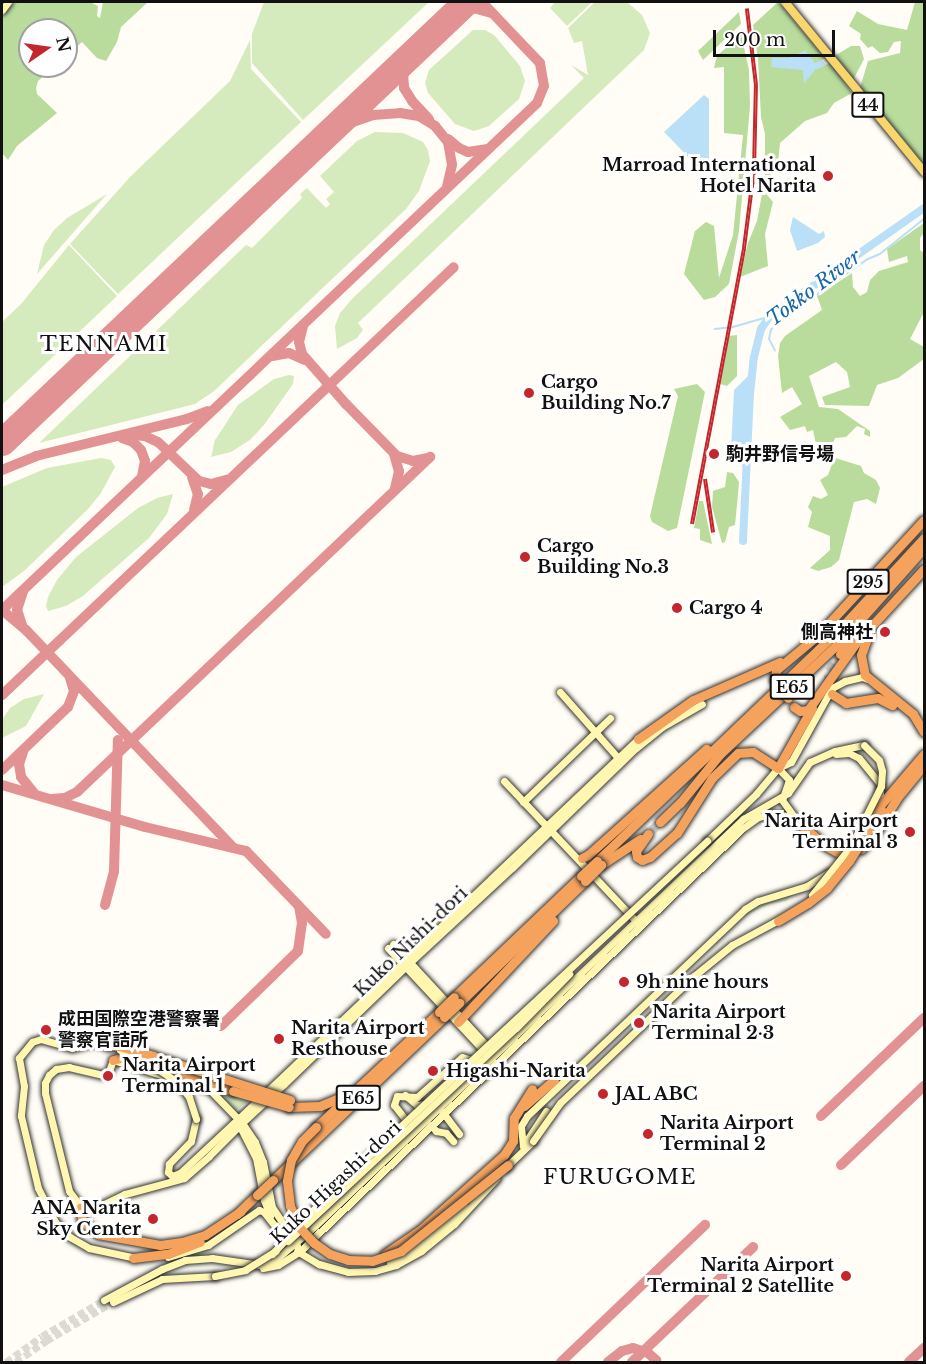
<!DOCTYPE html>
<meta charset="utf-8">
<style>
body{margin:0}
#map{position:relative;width:926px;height:1364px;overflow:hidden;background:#fffdf5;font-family:"Libre Baskerville","Noto Sans JP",serif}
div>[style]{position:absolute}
.green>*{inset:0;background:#d5ebbd}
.forest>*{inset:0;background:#b9dc9c}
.water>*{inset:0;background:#b9e0f7}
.stream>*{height:1.5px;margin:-0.75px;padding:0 0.75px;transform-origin:0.75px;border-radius:0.75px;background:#b9e0f7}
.river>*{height:8px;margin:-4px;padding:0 4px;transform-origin:4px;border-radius:4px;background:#b9e0f7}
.taxiway>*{height:10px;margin:-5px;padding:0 5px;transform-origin:5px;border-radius:5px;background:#e29292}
.runway>*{height:27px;margin:-13.5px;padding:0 13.5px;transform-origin:13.5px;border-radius:13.5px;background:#e29292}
.secondary-tunnel>*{height:7px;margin-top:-3.5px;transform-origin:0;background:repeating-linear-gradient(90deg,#dbdad3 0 7px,transparent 0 10.5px)}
.highway-tunnel>*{height:9px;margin-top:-4.5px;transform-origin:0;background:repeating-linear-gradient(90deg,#dbdad3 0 9px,transparent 0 13.5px)}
.roads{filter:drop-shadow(0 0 2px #333) drop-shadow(0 0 2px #333)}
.secondary>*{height:7px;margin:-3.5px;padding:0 3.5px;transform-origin:3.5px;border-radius:3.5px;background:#fff6b0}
.primary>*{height:8px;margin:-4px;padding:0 4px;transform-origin:4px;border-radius:4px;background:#f9d66b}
.highway>*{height:9px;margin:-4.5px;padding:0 4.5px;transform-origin:4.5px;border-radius:4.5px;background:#f5a25d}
.rail>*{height:4px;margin-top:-2px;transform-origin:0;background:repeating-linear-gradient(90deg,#fff 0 4.5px,#c4262e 0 9px);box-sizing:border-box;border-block:2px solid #c4262e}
.bridges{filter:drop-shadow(0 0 2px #333) drop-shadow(0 0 2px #333)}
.secondary-bridge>*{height:7px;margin:-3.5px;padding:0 3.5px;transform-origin:3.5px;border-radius:3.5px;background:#fff6b0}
.highway-bridge>*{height:9px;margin:-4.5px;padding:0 4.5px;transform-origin:4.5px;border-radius:4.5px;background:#f5a25d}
.dots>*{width:16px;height:16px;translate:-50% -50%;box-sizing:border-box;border:3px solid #fff;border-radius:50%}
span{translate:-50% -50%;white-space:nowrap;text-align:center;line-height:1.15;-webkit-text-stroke:6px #fff;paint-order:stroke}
.shield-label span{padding:2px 4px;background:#fff;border:2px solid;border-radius:4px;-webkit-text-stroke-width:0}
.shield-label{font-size:16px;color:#111;font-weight:700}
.poi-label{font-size:18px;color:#111;font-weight:700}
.right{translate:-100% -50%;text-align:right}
.left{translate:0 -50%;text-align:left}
.street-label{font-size:18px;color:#111}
.water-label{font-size:20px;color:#1768a6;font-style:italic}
.quarter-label{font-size:21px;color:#111;letter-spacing:1.5px}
.frame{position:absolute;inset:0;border:3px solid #111;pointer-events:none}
.north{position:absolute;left:18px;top:18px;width:60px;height:60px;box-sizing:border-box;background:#fff;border:2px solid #a0a0a0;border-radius:50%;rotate:77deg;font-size:16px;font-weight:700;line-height:24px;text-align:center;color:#111}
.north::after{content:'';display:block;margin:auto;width:21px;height:27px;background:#c4262e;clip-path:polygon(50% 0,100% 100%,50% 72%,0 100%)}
.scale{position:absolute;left:713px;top:30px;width:122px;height:27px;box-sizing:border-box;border:3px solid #111;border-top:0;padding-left:8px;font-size:18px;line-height:21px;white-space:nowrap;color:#111;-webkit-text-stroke:4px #fff;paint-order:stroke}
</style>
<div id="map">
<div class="green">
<div style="clip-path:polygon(264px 2px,429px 2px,303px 120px,252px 63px,252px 34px)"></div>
<div style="clip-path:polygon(555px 2px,592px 2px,567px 26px,550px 8px)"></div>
<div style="clip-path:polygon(595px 2px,627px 2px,642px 15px,650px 33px,644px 50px,358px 323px,363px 330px,357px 338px,337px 349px,335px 326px,340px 313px,352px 299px,584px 78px,571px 65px,588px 75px,582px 41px,574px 43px,568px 28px)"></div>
<div style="clip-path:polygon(473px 30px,485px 30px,494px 35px,520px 66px,525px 81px,519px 99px,489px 126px,474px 131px,455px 124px,428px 93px,425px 83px,429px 70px)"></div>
<div style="clip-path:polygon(250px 40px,251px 69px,301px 122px,118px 294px,70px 244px,130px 177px,230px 81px)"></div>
<div style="clip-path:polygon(375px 132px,403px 133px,423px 142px,428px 150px,430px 161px,419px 191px,406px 209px,214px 391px,195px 404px,39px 443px,246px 245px,252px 248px,302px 198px,300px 194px,307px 188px,326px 208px,330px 204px,326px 199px,334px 192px,320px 176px,357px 141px)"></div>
<div style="clip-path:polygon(107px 194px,37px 274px,44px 245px,54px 230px,67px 218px)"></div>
<div style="clip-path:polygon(69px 245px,117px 296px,2px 405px,2px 322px,21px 304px)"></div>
<div style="clip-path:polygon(289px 375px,294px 376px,293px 384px,264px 425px,250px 440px,231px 452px,211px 457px,215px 440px,238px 405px,274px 379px)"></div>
<div style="clip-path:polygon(101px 458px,111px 460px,115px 467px,101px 493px,88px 509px,24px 571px,2px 587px,2px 487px,47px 468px)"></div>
<div style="clip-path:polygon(173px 494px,167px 514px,149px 538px,83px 596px,66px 606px,48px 611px,46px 606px,48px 597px,57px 580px,76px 557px,138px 508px,157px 498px)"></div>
<div style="clip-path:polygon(44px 694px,26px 726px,2px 738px,2px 720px,10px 708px,24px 699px)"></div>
<div style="clip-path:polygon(794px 894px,786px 901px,769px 904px,743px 917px,716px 944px,714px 942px,753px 905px)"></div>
<div style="clip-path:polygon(213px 1088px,250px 1100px,236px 1110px)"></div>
</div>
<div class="forest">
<div style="clip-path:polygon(14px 2px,90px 2px,98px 6px,97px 16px,100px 18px,103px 2px,148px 2px,121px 27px,117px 42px,106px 61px,97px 58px,82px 42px,66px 56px,66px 30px,30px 30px,30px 66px,55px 66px,38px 81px,36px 88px,37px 94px,57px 113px,17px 146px,8px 160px,2px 153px,2px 17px)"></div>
<div style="clip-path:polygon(778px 2px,825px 58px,815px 64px,805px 51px,790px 58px,772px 58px,816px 69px,830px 63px,852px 93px,834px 103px,827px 113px,805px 121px,780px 143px,778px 163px,768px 178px,767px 195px,773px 202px,765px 234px,768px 266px,740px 277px,748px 243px,757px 221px,765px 178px,765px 134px,761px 117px,758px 59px,753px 25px)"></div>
<div style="clip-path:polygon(915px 2px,924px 2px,924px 165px,860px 88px,868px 61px,900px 53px,901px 41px,894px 42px,888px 52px,880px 53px,872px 46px,868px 48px,860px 39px,861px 34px,849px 26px,857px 11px,878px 24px,907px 30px)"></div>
<div style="clip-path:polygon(739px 12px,741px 24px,703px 60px,698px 51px)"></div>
<div style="clip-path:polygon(741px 34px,749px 70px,750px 106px,739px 231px,729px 284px,715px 297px,704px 300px,684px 274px,695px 231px,706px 222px,714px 226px,719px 278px,733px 235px,743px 135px,724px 133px,724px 67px,714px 68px,717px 56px)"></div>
<div style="clip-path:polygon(851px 46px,860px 46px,864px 59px,853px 80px,833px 57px)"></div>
<div style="clip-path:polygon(924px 223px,924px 233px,920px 238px,920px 250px,924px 253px,924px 312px,910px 339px,924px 347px,924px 359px,898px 378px,877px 385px,869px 406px,825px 405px,822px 397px,850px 387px,847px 372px,836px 362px,809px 376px,819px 407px,838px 409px,870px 431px,870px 437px,864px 434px,865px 429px,857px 426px,846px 437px,835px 438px,831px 448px,817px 449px,813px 430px,807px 432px,805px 426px,790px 430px,780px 417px,802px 404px,792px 387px,782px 393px,778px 356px,780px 343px,785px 336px,822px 310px,817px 296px,852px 273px,853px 287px,860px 296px,867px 292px,870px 280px,879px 271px,908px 262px,907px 256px,889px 262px,887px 249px)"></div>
<div style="clip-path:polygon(737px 335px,737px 376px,727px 386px,720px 384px,729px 336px)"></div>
<div style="clip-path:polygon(697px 384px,705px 392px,677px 528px,668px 531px,652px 522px,650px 516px,678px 396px,674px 389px)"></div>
<div style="clip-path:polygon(829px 456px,861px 466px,864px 473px,876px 480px,880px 488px,876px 504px,867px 499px,854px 502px,839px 560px,831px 567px,818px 571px,810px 568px,830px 550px,830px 536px,808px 527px,812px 512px,808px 507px,813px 496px,821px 499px,828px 495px,820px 480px,828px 475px,832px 464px)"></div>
<div style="clip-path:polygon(727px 472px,733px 473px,739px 482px,738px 495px,735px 525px,729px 527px,725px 542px,722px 543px,712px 507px,713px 491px,725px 487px)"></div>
<div style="clip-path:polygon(699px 501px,703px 501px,712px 544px,700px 540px,700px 529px,694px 528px)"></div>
</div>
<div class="water">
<div style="clip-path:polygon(805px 51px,815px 63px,822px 60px,826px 65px,816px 69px,804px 83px,803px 70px,771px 67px,772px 58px,790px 58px)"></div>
<div style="clip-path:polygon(704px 95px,709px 99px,709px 162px,701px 170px,664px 132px)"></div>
<div style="clip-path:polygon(793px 217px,819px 234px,824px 231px,825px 237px,818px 243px,797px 251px,790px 230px)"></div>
<div style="clip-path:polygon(748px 376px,744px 468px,731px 451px,734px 390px)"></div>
</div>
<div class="stream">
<div style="left:715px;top:329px;width:18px;rotate:-6deg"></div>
<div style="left:733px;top:327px;width:37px;rotate:-16deg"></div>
<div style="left:775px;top:351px;width:13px;rotate:-117deg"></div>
<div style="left:769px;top:339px;width:9px;rotate:-77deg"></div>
<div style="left:771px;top:330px;width:12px;rotate:-48deg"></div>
<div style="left:779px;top:321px;width:108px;rotate:-34.9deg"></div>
<div style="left:868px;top:259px;width:13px;rotate:-23deg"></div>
<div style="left:880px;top:254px;width:56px;rotate:-38.5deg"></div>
</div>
<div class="river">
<div style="left:743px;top:541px;width:147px;rotate:-87.3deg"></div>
<div style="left:750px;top:394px;width:37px;rotate:-84deg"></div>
<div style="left:754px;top:357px;width:29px;rotate:-76deg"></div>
<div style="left:761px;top:329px;width:14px;rotate:-56deg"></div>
<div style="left:769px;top:317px;width:189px;rotate:-35.1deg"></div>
</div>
<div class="taxiway">
<div style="left:452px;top:15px;width:22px;rotate:-18deg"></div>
<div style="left:473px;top:8px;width:20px;rotate:15deg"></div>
<div style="left:412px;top:53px;width:21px;rotate:115deg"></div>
<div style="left:403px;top:72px;width:16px;rotate:86deg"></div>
<div style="left:404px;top:88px;width:15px;rotate:58deg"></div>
<div style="left:412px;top:101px;width:25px;rotate:47deg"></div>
<div style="left:326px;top:136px;width:21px;rotate:-31deg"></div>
<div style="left:344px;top:125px;width:31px;rotate:-19deg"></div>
<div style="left:373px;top:115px;width:27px;rotate:-4deg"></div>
<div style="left:400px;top:113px;width:19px;rotate:9deg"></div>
<div style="left:419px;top:116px;width:19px;rotate:32deg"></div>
<div style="left:435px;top:126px;width:21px;rotate:51deg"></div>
<div style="left:448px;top:142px;width:23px;rotate:80deg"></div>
<div style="left:452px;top:165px;width:22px;rotate:103deg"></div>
<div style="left:448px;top:139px;width:14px;rotate:39deg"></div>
<div style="left:459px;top:148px;width:10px;rotate:24deg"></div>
<div style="left:468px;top:152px;width:20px;rotate:-9deg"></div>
<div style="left:303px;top:326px;width:16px;rotate:104deg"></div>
<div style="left:299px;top:342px;width:12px;rotate:76deg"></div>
<div style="left:302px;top:354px;width:67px;rotate:48.7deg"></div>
<div style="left:346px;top:404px;width:73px;rotate:45.6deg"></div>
<div style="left:397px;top:456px;width:17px;rotate:17deg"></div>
<div style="left:413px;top:461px;width:14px;rotate:-12deg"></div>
<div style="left:272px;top:356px;width:17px;rotate:-10deg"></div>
<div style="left:289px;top:353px;width:17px;rotate:24deg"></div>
<div style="left:133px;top:435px;width:12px;rotate:5deg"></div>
<div style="left:145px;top:436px;width:14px;rotate:25deg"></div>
<div style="left:158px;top:442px;width:57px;rotate:43.6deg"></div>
<div style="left:199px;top:481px;width:12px;rotate:14deg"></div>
<div style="left:211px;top:484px;width:16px;rotate:-15deg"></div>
<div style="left:122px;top:438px;width:12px;rotate:20deg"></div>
<div style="left:133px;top:442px;width:11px;rotate:45deg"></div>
<div style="left:141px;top:450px;width:12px;rotate:70deg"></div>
<div style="left:145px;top:461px;width:15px;rotate:101deg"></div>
<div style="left:394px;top:454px;width:18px;rotate:74deg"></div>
<div style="left:399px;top:471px;width:17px;rotate:103deg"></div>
<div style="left:2px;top:470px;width:37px;rotate:-22deg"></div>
<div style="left:36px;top:456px;width:155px;rotate:-13.8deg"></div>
<div style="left:187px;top:419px;width:22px;rotate:-21deg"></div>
<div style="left:192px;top:477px;width:18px;rotate:71deg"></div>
<div style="left:198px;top:494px;width:16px;rotate:104deg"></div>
<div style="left:2px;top:610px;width:737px;rotate:-43.46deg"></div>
<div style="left:537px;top:103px;width:18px;rotate:-68deg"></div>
<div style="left:544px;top:86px;width:23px;rotate:-100deg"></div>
<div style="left:540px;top:63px;width:84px;rotate:-133.6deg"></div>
<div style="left:2px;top:610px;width:31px;rotate:40deg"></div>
<div style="left:26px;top:630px;width:300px;rotate:46.4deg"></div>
<div style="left:22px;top:625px;width:16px;rotate:-108deg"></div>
<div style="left:17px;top:610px;width:20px;rotate:-72deg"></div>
<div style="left:2px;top:695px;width:622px;rotate:-43.44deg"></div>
<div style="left:23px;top:752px;width:13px;rotate:108deg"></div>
<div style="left:19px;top:764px;width:13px;rotate:81deg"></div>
<div style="left:21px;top:777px;width:21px;rotate:51deg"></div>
<div style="left:2px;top:770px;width:91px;rotate:-43.7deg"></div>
<div style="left:68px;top:707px;width:17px;rotate:-69deg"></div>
<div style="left:74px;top:691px;width:14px;rotate:-107deg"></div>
<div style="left:2px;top:785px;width:149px;rotate:16.4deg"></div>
<div style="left:145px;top:827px;width:104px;rotate:13.4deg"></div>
<div style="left:246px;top:851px;width:115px;rotate:46.1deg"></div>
<div style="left:51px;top:799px;width:14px;rotate:-4deg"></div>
<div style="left:65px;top:798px;width:13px;rotate:-27deg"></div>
<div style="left:77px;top:792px;width:487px;rotate:-43.5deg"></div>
<div style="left:105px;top:905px;width:35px;rotate:-75deg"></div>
<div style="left:114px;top:871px;width:131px;rotate:-88.3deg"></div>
<div style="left:221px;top:1026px;width:107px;rotate:-44.2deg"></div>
<div style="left:298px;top:951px;width:28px;rotate:-82deg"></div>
<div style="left:302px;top:923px;width:17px;rotate:-100deg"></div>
<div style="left:821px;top:1116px;width:142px;rotate:-43.6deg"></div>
<div style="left:841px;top:1165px;width:115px;rotate:-43.6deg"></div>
<div style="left:561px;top:1362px;width:199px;rotate:-43.6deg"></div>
<div style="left:608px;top:1362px;width:18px;rotate:-38deg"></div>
<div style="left:622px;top:1351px;width:11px;rotate:-15deg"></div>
<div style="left:633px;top:1348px;width:16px;rotate:18deg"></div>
<div style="left:648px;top:1353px;width:11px;rotate:41deg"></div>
<div style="left:632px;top:1362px;width:167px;rotate:-43.5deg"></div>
<div style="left:909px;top:1362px;width:21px;rotate:-43deg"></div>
</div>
<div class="runway">
<div style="left:2px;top:442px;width:639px;rotate:-43.48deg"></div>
</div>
<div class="secondary-tunnel">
<div style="left:6px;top:1362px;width:44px;rotate:-35.8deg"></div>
<div style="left:42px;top:1336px;width:72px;rotate:-30.1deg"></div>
<div style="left:16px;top:1362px;width:37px;rotate:-35deg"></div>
<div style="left:46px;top:1341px;width:78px;rotate:-30.2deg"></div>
</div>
<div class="highway-tunnel">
<div style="left:828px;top:684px;width:13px;rotate:-86deg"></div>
<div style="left:829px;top:671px;width:20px;rotate:-57deg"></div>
<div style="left:652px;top:830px;width:11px;rotate:-45deg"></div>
</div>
<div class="roads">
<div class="secondary">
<div style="left:2px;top:10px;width:10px;rotate:-53deg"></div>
<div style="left:560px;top:692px;width:91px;rotate:48.6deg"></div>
<div style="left:836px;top:754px;width:13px;rotate:-4deg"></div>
<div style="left:849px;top:753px;width:11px;rotate:27deg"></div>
<div style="left:859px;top:758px;width:33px;rotate:51deg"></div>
<div style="left:880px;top:784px;width:15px;rotate:90deg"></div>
<div style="left:880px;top:799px;width:33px;rotate:117deg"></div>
<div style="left:778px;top:768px;width:16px;rotate:47deg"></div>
<div style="left:789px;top:780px;width:21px;rotate:109deg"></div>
<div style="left:782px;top:800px;width:22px;rotate:54deg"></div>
<div style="left:504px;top:781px;width:195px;rotate:46.7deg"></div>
<div style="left:523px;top:802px;width:121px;rotate:-44deg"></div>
<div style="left:707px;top:841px;width:68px;rotate:-43.8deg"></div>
<div style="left:756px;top:794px;width:34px;rotate:-50deg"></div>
<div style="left:778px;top:768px;width:14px;rotate:-25deg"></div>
<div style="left:791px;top:762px;width:85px;rotate:-61deg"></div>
<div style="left:832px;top:688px;width:15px;rotate:-28deg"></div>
<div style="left:845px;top:681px;width:17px;rotate:-13deg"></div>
<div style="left:862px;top:677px;width:6px;rotate:18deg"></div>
<div style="left:393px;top:944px;width:143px;rotate:47.3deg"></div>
<div style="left:388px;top:948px;width:142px;rotate:47deg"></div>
<div style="left:94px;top:1042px;width:23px;rotate:165deg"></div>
<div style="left:72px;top:1048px;width:32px;rotate:-164deg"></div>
<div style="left:41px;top:1039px;width:9px;rotate:162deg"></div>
<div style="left:32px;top:1042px;width:21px;rotate:129deg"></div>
<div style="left:19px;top:1058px;width:28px;rotate:80deg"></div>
<div style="left:24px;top:1086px;width:30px;rotate:96deg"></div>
<div style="left:21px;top:1116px;width:74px;rotate:76.7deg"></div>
<div style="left:38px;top:1188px;width:39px;rotate:63deg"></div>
<div style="left:56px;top:1223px;width:20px;rotate:45deg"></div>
<div style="left:70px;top:1237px;width:22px;rotate:30deg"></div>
<div style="left:89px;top:1248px;width:48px;rotate:12deg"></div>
<div style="left:405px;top:1095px;width:16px;rotate:40deg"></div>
<div style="left:417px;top:1105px;width:9px;rotate:-6deg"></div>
<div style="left:441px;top:1110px;width:30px;rotate:53deg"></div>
<div style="left:196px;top:1119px;width:23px;rotate:103deg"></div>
<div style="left:191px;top:1141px;width:32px;rotate:134deg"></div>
<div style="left:169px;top:1164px;width:8px;rotate:97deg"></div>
<div style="left:168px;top:1172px;width:6px;rotate:45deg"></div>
<div style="left:172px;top:1176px;width:9px;rotate:-21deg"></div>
<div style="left:180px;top:1173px;width:79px;rotate:-43deg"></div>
<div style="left:238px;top:1119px;width:552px;rotate:-43.53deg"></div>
<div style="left:238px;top:1123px;width:39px;rotate:63deg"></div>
<div style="left:256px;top:1158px;width:43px;rotate:79.2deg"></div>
<div style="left:264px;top:1200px;width:17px;rotate:69deg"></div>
<div style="left:409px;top:1124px;width:24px;rotate:-128deg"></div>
<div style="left:394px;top:1105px;width:9px;rotate:-72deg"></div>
<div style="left:397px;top:1096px;width:20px;rotate:3deg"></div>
<div style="left:417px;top:1097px;width:60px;rotate:-41.6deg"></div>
<div style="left:462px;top:1057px;width:6px;rotate:18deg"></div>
<div style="left:468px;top:1059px;width:7px;rotate:98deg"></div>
<div style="left:431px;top:1125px;width:8px;rotate:50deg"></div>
<div style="left:436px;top:1131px;width:10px;rotate:11deg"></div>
<div style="left:446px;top:1133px;width:11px;rotate:49deg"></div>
<div style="left:523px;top:1146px;width:20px;rotate:-96deg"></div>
<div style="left:521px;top:1126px;width:12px;rotate:-59deg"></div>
<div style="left:527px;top:1116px;width:301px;rotate:-43.5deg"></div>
<div style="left:745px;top:909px;width:15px;rotate:-32deg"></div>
<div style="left:758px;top:901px;width:51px;rotate:-17deg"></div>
<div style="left:807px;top:886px;width:25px;rotate:-32deg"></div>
<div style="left:523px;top:1146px;width:42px;rotate:-56.7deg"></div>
<div style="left:505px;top:1168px;width:39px;rotate:-44deg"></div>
<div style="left:297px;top:1251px;width:26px;rotate:31deg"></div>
<div style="left:319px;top:1264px;width:30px;rotate:15deg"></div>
<div style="left:348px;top:1272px;width:27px;rotate:-2deg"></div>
<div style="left:375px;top:1271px;width:22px;rotate:-16deg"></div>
<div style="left:396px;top:1265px;width:29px;rotate:-29deg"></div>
<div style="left:421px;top:1251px;width:43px;rotate:-39.3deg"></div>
<div style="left:454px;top:1224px;width:62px;rotate:-47deg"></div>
<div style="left:299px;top:1252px;width:9px;rotate:-108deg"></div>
<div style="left:296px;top:1243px;width:43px;rotate:-123.7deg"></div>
<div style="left:272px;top:1207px;width:46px;rotate:-101.3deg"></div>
<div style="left:263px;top:1162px;width:22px;rotate:-112deg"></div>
<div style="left:255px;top:1142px;width:23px;rotate:-124deg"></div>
<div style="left:242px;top:1123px;width:46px;rotate:-134.1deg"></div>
<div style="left:210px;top:1090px;width:102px;rotate:-162.8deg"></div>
<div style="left:113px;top:1060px;width:12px;rotate:110deg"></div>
<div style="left:109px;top:1071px;width:7px;rotate:146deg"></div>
<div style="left:103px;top:1075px;width:35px;rotate:-167deg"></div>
<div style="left:69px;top:1067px;width:13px;rotate:171deg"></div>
<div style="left:56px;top:1069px;width:9px;rotate:139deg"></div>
<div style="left:49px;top:1075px;width:9px;rotate:117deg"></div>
<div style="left:45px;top:1083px;width:10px;rotate:90deg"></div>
<div style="left:45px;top:1093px;width:101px;rotate:76.2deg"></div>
<div style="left:69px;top:1191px;width:20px;rotate:53deg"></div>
<div style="left:81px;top:1207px;width:15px;rotate:4deg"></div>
<div style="left:96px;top:1208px;width:32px;rotate:-26deg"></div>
<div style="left:125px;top:1194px;width:61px;rotate:-15.2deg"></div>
<div style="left:184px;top:1178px;width:33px;rotate:-41deg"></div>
<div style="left:209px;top:1156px;width:47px;rotate:-45deg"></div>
<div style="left:242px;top:1123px;width:57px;rotate:-42.9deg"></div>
<div style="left:284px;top:1084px;width:170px;rotate:-44deg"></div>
<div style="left:406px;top:966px;width:144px;rotate:-42.8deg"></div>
<div style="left:512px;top:868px;width:173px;rotate:-44.1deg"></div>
<div style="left:636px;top:748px;width:33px;rotate:-39deg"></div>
<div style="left:662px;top:727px;width:46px;rotate:-29.9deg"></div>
<div style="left:168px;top:1257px;width:42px;rotate:-16.7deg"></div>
<div style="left:208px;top:1245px;width:62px;rotate:-34.5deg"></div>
<div style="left:259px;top:1210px;width:5px;rotate:22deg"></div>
<div style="left:264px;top:1212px;width:41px;rotate:52deg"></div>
<div style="left:390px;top:1263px;width:35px;rotate:-31deg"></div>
<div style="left:420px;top:1245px;width:59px;rotate:-40.2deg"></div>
<div style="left:263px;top:1268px;width:15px;rotate:-11deg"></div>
<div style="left:278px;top:1265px;width:25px;rotate:-32deg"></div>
<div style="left:299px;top:1252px;width:614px;rotate:-43.68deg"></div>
<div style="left:743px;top:828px;width:19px;rotate:-36deg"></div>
<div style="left:758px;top:817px;width:13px;rotate:-13deg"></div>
<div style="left:771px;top:814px;width:17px;rotate:7deg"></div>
<div style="left:788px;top:816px;width:13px;rotate:32deg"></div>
<div style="left:104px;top:1300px;width:66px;rotate:-28.1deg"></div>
<div style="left:162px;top:1269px;width:25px;rotate:-21deg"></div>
<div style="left:185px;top:1260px;width:27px;rotate:-4deg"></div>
<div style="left:212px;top:1258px;width:49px;rotate:8.3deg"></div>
<div style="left:260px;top:1265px;width:16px;rotate:-18deg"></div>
<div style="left:275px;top:1260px;width:52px;rotate:-40.4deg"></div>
<div style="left:315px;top:1226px;width:591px;rotate:-43.56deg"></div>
<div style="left:743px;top:819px;width:52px;rotate:-30deg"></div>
<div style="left:788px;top:793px;width:38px;rotate:-55deg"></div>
<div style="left:810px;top:762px;width:27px;rotate:-24deg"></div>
<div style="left:835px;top:751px;width:30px;rotate:-12deg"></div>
<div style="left:113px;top:1302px;width:54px;rotate:-25.1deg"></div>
<div style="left:162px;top:1279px;width:53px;rotate:-3.2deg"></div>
</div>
<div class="primary">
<div style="left:785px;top:2px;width:220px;rotate:50.7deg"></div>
</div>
<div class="highway">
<div style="left:869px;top:633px;width:23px;rotate:110deg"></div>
<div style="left:861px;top:655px;width:20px;rotate:79deg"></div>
<div style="left:865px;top:675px;width:62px;rotate:39.1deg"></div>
<div style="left:913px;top:714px;width:21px;rotate:59deg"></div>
<div style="left:840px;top:654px;width:16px;rotate:-52deg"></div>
<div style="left:775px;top:680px;width:10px;rotate:-84deg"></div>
<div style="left:776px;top:670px;width:56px;rotate:-39.9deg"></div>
<div style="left:819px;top:634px;width:155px;rotate:-47.4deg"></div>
<div style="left:832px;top:694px;width:17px;rotate:33deg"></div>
<div style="left:846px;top:703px;width:32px;rotate:-9deg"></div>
<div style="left:878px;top:698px;width:16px;rotate:27deg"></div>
<div style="left:794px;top:707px;width:7px;rotate:34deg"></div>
<div style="left:800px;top:711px;width:8px;rotate:-7deg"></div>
<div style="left:808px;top:710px;width:81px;rotate:-54.5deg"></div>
<div style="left:855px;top:644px;width:102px;rotate:-47.4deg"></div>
<div style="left:638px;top:739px;width:67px;rotate:-35.3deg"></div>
<div style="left:693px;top:700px;width:95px;rotate:-23.6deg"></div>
<div style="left:778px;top:768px;width:69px;rotate:-60.5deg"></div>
<div style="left:872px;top:815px;width:80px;rotate:-49.6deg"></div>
<div style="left:660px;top:822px;width:28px;rotate:-44deg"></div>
<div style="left:680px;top:803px;width:63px;rotate:-50.8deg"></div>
<div style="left:720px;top:754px;width:171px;rotate:-43.1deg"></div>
<div style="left:845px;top:637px;width:119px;rotate:-48.4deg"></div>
<div style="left:799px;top:823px;width:32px;rotate:41deg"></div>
<div style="left:823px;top:844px;width:16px;rotate:30deg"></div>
<div style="left:868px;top:831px;width:25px;rotate:-58deg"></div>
<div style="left:648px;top:834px;width:21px;rotate:125deg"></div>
<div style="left:636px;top:851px;width:6px;rotate:81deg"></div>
<div style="left:637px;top:857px;width:6px;rotate:31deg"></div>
<div style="left:642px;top:860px;width:9px;rotate:-21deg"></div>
<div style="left:650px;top:857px;width:36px;rotate:-42deg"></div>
<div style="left:677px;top:833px;width:65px;rotate:-57.5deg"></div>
<div style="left:712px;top:778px;width:36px;rotate:-44deg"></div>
<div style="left:738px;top:753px;width:15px;rotate:-4deg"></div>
<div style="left:753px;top:752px;width:30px;rotate:33deg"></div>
<div style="left:861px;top:849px;width:17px;rotate:-45deg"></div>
<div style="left:873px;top:837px;width:46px;rotate:-58.4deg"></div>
<div style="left:897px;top:798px;width:43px;rotate:-50.7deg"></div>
<div style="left:582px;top:858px;width:7px;rotate:-27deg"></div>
<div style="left:588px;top:855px;width:159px;rotate:-41.9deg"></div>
<div style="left:597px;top:861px;width:335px;rotate:-43.7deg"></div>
<div style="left:839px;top:630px;width:125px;rotate:-47.3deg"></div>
<div style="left:601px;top:865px;width:47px;rotate:-33.7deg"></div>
<div style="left:454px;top:997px;width:175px;rotate:-43.6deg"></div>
<div style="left:459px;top:1003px;width:175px;rotate:-44.1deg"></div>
<div style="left:458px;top:1022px;width:139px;rotate:-46.8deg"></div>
<div style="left:113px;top:1060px;width:11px;rotate:-15deg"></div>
<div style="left:124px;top:1057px;width:114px;rotate:17.3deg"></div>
<div style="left:524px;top:1106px;width:40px;rotate:-41deg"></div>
<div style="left:289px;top:1107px;width:31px;rotate:-2deg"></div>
<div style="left:320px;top:1106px;width:28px;rotate:-23deg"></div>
<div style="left:316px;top:1127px;width:168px;rotate:-43.1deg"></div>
<div style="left:273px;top:1180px;width:236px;rotate:-43.6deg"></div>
<div style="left:81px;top:1207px;width:14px;rotate:86deg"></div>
<div style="left:82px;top:1221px;width:21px;rotate:39deg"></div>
<div style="left:98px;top:1234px;width:63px;rotate:10.1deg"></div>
<div style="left:160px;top:1245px;width:22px;rotate:-8deg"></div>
<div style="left:182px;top:1242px;width:24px;rotate:-17deg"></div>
<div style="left:205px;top:1235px;width:43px;rotate:-33.7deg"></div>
<div style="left:237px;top:1214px;width:28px;rotate:-44deg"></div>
<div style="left:385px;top:1254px;width:42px;rotate:-34.4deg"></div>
<div style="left:420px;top:1230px;width:113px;rotate:-41.8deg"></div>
<div style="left:504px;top:1155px;width:17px;rotate:-57deg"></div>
<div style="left:513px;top:1141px;width:23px;rotate:-88deg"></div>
<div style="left:514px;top:1118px;width:34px;rotate:-58deg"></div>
<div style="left:133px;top:1258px;width:35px;rotate:-7deg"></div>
<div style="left:168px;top:1254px;width:34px;rotate:-21deg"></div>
</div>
</div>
<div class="rail">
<div style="left:705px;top:479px;width:54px;rotate:81.4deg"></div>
<div style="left:692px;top:524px;width:281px;rotate:-79.3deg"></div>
<div style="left:744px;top:248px;width:79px;rotate:-82.7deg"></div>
<div style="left:754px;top:170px;width:85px;rotate:-88.7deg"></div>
<div style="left:756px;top:85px;width:77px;rotate:-96.8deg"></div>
</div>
<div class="bridges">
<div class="secondary-bridge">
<div style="left:812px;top:895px;width:63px;rotate:-51.5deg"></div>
<div style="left:851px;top:846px;width:67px;rotate:-63.4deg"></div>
<div style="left:881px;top:786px;width:15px;rotate:-86deg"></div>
<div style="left:882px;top:771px;width:11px;rotate:-105deg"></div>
<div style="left:879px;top:760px;width:21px;rotate:-135deg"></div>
<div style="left:94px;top:1042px;width:16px;rotate:18deg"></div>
<div style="left:120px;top:1050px;width:32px;rotate:24deg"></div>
<div style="left:149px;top:1063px;width:34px;rotate:34deg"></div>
<div style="left:177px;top:1082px;width:19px;rotate:51deg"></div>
<div style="left:189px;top:1097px;width:23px;rotate:72deg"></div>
<div style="left:533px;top:1141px;width:47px;rotate:-54.6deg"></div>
<div style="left:560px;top:1103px;width:185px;rotate:-43.5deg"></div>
<div style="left:694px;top:976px;width:49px;rotate:-39.2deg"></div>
<div style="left:732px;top:945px;width:55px;rotate:-28.4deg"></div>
<div style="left:288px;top:1241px;width:312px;rotate:-43.1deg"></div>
<div style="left:516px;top:1028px;width:76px;rotate:-45.5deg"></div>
<div style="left:272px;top:1254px;width:86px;rotate:-46.9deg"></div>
<div style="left:331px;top:1191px;width:514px;rotate:-42.95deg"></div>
<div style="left:215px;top:1276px;width:31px;rotate:-11deg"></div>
<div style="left:245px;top:1270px;width:36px;rotate:-32deg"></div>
</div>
<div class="highway-bridge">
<div style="left:775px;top:680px;width:22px;rotate:54deg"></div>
<div style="left:581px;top:876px;width:22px;rotate:-43deg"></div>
<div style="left:585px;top:881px;width:23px;rotate:-45deg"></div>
<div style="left:778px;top:921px;width:35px;rotate:-31deg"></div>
<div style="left:808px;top:903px;width:24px;rotate:-38deg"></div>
<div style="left:827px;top:888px;width:35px;rotate:-51deg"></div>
<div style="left:849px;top:861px;width:36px;rotate:-58deg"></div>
<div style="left:439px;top:1012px;width:21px;rotate:-45deg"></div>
<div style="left:444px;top:1017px;width:21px;rotate:-43deg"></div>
<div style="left:106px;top:1045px;width:13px;rotate:4deg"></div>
<div style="left:119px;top:1046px;width:35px;rotate:16deg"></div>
<div style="left:153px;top:1056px;width:144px;rotate:17.8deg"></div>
<div style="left:233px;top:1091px;width:58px;rotate:15.9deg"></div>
<div style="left:316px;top:1127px;width:20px;rotate:135deg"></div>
<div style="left:302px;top:1141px;width:22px;rotate:120deg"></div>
<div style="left:291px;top:1160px;width:21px;rotate:101deg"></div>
<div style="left:287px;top:1181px;width:25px;rotate:83deg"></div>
<div style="left:290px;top:1206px;width:24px;rotate:66deg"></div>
<div style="left:300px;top:1228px;width:21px;rotate:47deg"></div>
<div style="left:314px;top:1243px;width:19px;rotate:35deg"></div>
<div style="left:330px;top:1254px;width:19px;rotate:18deg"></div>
<div style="left:348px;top:1260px;width:24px;rotate:2deg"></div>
<div style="left:372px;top:1261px;width:31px;rotate:-19deg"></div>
<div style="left:401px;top:1251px;width:137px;rotate:-38.8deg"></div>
<div style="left:257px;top:1195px;width:22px;rotate:-43deg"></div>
</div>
</div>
<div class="dots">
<div style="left:828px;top:176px;background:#c4262e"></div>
<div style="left:529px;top:393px;background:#c4262e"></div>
<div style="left:714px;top:454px;background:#c4262e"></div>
<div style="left:525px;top:557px;background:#c4262e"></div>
<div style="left:677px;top:608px;background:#c4262e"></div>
<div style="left:885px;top:632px;background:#c4262e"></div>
<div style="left:910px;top:832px;background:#c4262e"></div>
<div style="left:624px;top:982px;background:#c4262e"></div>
<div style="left:639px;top:1023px;background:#c4262e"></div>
<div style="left:46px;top:1030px;background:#c4262e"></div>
<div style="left:279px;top:1039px;background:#c4262e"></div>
<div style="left:433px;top:1071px;background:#c4262e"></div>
<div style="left:108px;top:1076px;background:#c4262e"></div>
<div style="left:603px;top:1094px;background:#c4262e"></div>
<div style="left:648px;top:1134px;background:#c4262e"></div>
<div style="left:153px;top:1219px;background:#c4262e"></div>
<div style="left:846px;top:1276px;background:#c4262e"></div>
</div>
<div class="shield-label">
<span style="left:868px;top:105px">44</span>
<span style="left:868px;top:582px">295</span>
<span style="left:792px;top:687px">E65</span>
<span style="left:358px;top:1098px">E65</span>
</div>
<div class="poi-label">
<span class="right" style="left:816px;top:176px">Marroad International<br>Hotel Narita</span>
<span class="left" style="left:541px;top:393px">Cargo<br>Building No.7</span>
<span class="left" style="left:726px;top:454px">駒井野信号場</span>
<span class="left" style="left:537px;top:557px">Cargo<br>Building No.3</span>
<span class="left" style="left:689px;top:608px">Cargo 4</span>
<span class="right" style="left:873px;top:632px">側高神社</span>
<span class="right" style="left:898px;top:832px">Narita Airport<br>Terminal 3</span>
<span class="left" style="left:636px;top:982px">9h nine hours</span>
<span class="left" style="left:652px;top:1023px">Narita Airport<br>Terminal 2·3</span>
<span class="left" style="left:58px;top:1030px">成田国際空港警察署<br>警察官詰所</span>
<span class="left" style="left:291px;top:1039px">Narita Airport<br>Resthouse</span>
<span class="left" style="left:122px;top:1076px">Narita Airport<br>Terminal 1</span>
<span class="left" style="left:446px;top:1071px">Higashi-Narita</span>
<span class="left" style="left:615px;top:1094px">JAL ABC</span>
<span class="left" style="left:660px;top:1134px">Narita Airport<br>Terminal 2</span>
<span class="right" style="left:141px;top:1219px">ANA Narita<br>Sky Center</span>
<span class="right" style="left:834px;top:1276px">Narita Airport<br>Terminal 2 Satellite</span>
</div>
<div class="street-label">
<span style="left:411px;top:942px;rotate:-44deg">Kuko Nishi-dori</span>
<span style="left:336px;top:1183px;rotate:-43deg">Kuko Higashi-dori</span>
</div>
<div class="water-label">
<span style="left:814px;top:288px;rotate:-37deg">Tokko River</span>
</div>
<div class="quarter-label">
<span style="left:104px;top:344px">TENNAMI</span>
<span style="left:620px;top:1177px">FURUGOME</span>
</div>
<div class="frame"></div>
<div class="north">N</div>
<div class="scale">200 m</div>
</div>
